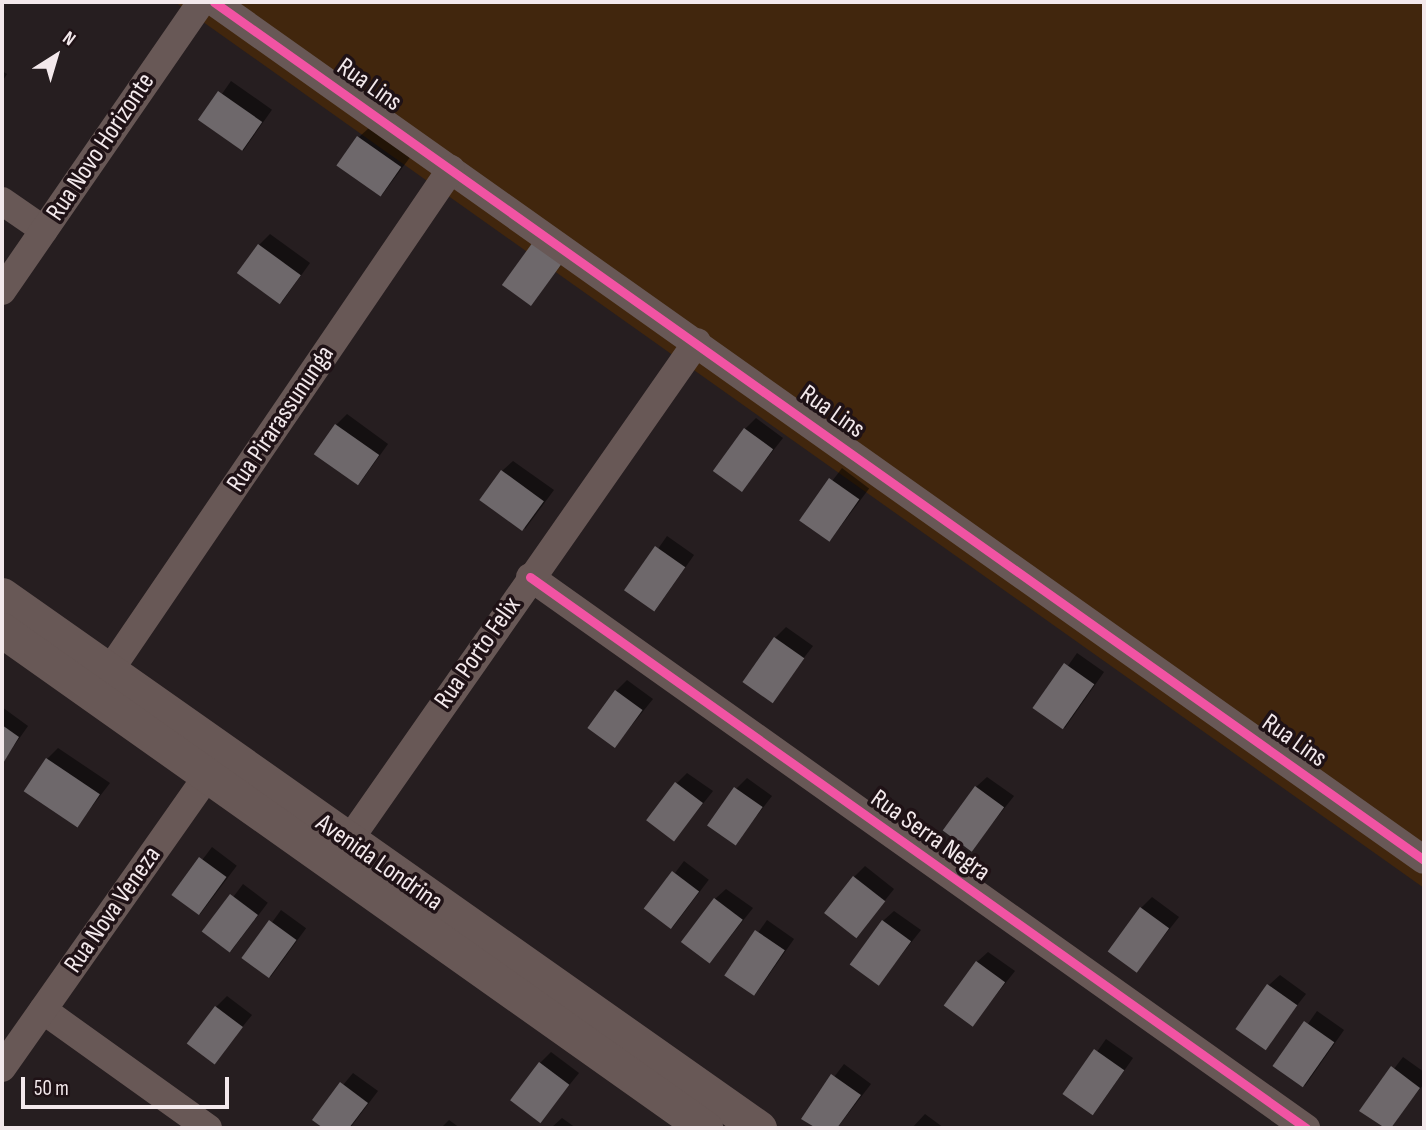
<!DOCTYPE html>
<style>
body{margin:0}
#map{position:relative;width:1426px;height:1130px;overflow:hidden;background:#261e20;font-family:"Sofia Sans Condensed",sans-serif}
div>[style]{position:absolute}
.green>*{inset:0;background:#41260d}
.shadow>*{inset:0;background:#0007;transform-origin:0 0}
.building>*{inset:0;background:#6e686b;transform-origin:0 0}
.minor>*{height:28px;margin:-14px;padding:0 14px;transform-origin:14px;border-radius:14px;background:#685856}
.tertiary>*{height:35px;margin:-17.5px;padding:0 17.5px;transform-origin:17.5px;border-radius:17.5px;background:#685856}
.cycleway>*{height:9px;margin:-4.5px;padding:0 4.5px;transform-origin:4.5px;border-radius:4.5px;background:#f153a3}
span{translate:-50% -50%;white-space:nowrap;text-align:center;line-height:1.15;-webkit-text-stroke:7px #1f1216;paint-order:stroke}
.street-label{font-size:26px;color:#f3e9ec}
.frame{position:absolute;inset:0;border:4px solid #f3e9ec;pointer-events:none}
.north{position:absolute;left:21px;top:21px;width:70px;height:70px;-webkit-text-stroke:5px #1f1216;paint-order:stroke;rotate:37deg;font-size:19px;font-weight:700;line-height:28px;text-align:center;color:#f3e9ec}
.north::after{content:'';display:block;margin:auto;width:24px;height:32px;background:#f3e9ec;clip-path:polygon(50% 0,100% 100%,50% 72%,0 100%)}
.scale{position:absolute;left:21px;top:1077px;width:208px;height:32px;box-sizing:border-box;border:4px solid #f3e9ec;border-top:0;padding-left:9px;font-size:21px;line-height:24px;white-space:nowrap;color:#f3e9ec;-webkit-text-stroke:5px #1f1216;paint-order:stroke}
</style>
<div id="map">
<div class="green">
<div style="clip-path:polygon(175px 2px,1424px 2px,1424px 888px)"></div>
</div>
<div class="shadow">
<div style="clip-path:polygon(2px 71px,7px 74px,2px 82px)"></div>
<div style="left:231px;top:81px;width:50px;height:50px;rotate:35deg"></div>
<div style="clip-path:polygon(370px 127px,411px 156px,382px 195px,359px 137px)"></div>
<div style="clip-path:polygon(270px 234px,310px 263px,282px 302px,259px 245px)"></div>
<div style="clip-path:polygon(572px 251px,532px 303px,505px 284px)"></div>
<div style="clip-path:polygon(347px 414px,388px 444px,360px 483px,336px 425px)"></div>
<div style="clip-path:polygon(756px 418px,783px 438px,742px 490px,745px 429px)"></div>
<div style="clip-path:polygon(513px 461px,554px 490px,525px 529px,502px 471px)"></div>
<div style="left:842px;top:468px;width:34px;height:66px;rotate:37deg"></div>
<div style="left:667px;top:536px;width:33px;height:68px;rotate:35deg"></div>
<div style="clip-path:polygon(786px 627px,813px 646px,772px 699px,775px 638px)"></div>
<div style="left:1077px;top:653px;width:33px;height:68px;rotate:35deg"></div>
<div style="clip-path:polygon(627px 680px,653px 699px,615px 746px,616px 691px)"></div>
<div style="clip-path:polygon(2px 707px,28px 726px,2px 763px)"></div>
<div style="clip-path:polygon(58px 748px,110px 783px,77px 826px,47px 759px)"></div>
<div style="clip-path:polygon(687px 773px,713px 791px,675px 839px,676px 784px)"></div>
<div style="clip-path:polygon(987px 777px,1014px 796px,973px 848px,976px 787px)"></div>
<div style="clip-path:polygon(747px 778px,772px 796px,735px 844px,736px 789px)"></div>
<div style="left:212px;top:847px;width:31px;height:61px;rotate:37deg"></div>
<div style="left:684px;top:861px;width:31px;height:60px;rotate:37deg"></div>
<div style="clip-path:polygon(865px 866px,894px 889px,855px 938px,854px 877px)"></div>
<div style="left:243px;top:884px;width:31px;height:61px;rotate:37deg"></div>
<div style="clip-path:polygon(726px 889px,753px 908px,712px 960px,715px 899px)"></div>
<div style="clip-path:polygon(1152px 897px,1179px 917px,1138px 969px,1141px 908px)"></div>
<div style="left:281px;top:910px;width:31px;height:60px;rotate:36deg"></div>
<div style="clip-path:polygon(894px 911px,921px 930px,880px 982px,883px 921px)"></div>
<div style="left:767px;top:920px;width:33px;height:68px;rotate:35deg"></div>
<div style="clip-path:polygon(988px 952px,1015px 971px,974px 1023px,977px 962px)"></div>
<div style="clip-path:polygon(1280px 975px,1306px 994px,1265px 1046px,1269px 985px)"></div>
<div style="clip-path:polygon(227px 996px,252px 1015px,214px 1062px,216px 1007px)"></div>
<div style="left:1317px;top:1011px;width:33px;height:68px;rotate:35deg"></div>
<div style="left:1106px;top:1039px;width:33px;height:68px;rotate:35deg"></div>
<div style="clip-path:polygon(551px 1052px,579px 1073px,541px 1120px,540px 1063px)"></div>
<div style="clip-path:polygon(1403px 1057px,1424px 1072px,1424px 1084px,1388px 1128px,1362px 1111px)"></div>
<div style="clip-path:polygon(844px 1064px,871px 1084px,837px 1128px,819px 1128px,803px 1118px)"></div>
<div style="clip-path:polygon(353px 1073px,378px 1091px,350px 1128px,326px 1128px,314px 1120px)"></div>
<div style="clip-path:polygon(925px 1114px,944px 1128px,912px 1128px)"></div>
<div style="clip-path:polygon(562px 1118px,576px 1128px,551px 1128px)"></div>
<div style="clip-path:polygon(449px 1120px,460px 1128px,441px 1128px)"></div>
</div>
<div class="building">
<div style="left:218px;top:91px;width:54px;height:35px;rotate:35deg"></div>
<div style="left:357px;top:136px;width:54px;height:36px;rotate:35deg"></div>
<div style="left:533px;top:242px;width:36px;height:53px;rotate:36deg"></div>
<div style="left:258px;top:244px;width:53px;height:36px;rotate:36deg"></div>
<div style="left:335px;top:424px;width:54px;height:37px;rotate:35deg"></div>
<div style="left:744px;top:428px;width:36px;height:53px;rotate:36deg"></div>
<div style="left:501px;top:470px;width:53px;height:37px;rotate:36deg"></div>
<div style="left:829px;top:478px;width:37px;height:52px;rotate:35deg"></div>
<div style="left:655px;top:546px;width:37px;height:54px;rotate:35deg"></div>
<div style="left:774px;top:637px;width:37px;height:55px;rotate:35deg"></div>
<div style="left:1064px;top:663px;width:37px;height:55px;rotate:35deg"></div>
<div style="left:615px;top:690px;width:34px;height:47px;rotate:36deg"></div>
<div style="clip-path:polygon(2px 725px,19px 737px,2px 765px)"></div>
<div style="left:46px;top:758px;width:65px;height:40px;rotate:34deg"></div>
<div style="left:675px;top:782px;width:35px;height:48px;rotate:37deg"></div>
<div style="left:975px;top:786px;width:36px;height:55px;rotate:36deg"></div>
<div style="left:734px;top:787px;width:35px;height:47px;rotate:35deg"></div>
<div style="left:199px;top:857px;width:34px;height:47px;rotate:36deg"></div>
<div style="left:672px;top:871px;width:34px;height:47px;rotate:37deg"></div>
<div style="left:853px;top:876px;width:41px;height:47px;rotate:38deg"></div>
<div style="left:230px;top:894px;width:35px;height:47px;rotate:37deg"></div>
<div style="left:714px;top:898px;width:36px;height:55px;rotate:37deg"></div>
<div style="left:1140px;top:907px;width:36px;height:55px;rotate:36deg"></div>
<div style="left:269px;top:920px;width:34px;height:47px;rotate:36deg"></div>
<div style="left:882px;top:920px;width:36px;height:55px;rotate:36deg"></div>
<div style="left:755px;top:930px;width:36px;height:55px;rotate:34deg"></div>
<div style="left:976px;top:961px;width:36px;height:55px;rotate:36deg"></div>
<div style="left:1267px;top:984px;width:37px;height:55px;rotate:35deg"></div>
<div style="left:215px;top:1006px;width:35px;height:47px;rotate:37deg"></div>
<div style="left:1304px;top:1021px;width:37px;height:55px;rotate:35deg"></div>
<div style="left:1094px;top:1049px;width:37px;height:55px;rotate:35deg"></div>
<div style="left:539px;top:1062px;width:38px;height:48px;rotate:37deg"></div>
<div style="clip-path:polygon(1391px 1066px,1420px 1088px,1391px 1128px,1385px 1128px,1359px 1111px)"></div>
<div style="clip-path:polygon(831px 1074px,861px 1095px,837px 1128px,816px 1128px,801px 1119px)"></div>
<div style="clip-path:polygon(340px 1082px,368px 1103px,349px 1128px,323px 1128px,312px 1120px)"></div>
</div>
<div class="minor">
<div style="left:214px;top:2px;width:1483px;rotate:35.34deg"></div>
<div style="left:2px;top:201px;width:51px;rotate:34.6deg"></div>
<div style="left:2px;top:291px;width:351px;rotate:-55.4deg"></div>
<div style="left:530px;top:577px;width:952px;rotate:35.38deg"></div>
<div style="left:110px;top:670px;width:606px;rotate:-55.76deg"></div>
<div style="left:338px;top:856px;width:627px;rotate:-55.07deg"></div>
<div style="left:43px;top:1010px;width:203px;rotate:35.6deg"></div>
<div style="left:2px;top:1068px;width:379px;rotate:-54.9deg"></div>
</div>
<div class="tertiary">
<div style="left:2px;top:595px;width:926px;rotate:35.15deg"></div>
<div style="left:2px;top:630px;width:862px;rotate:35.31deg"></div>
</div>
<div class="cycleway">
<div style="left:214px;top:2px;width:1483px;rotate:35.34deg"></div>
<div style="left:530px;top:577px;width:952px;rotate:35.38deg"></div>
</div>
<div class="street-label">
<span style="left:369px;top:85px;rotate:35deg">Rua Lins</span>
<span style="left:101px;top:147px;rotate:-56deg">Rua Novo Horizonte</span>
<span style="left:832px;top:412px;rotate:35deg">Rua Lins</span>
<span style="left:281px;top:419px;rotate:-56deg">Rua Pirarassununga</span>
<span style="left:478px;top:653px;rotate:-55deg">Rua Porto Felix</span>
<span style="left:1294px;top:741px;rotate:35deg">Rua Lins</span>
<span style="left:930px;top:836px;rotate:35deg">Rua Serra Negra</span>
<span style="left:379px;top:863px;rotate:35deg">Avenida Londrina</span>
<span style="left:113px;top:910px;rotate:-55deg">Rua Nova Veneza</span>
</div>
<div class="frame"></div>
<div class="north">N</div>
<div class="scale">50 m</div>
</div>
